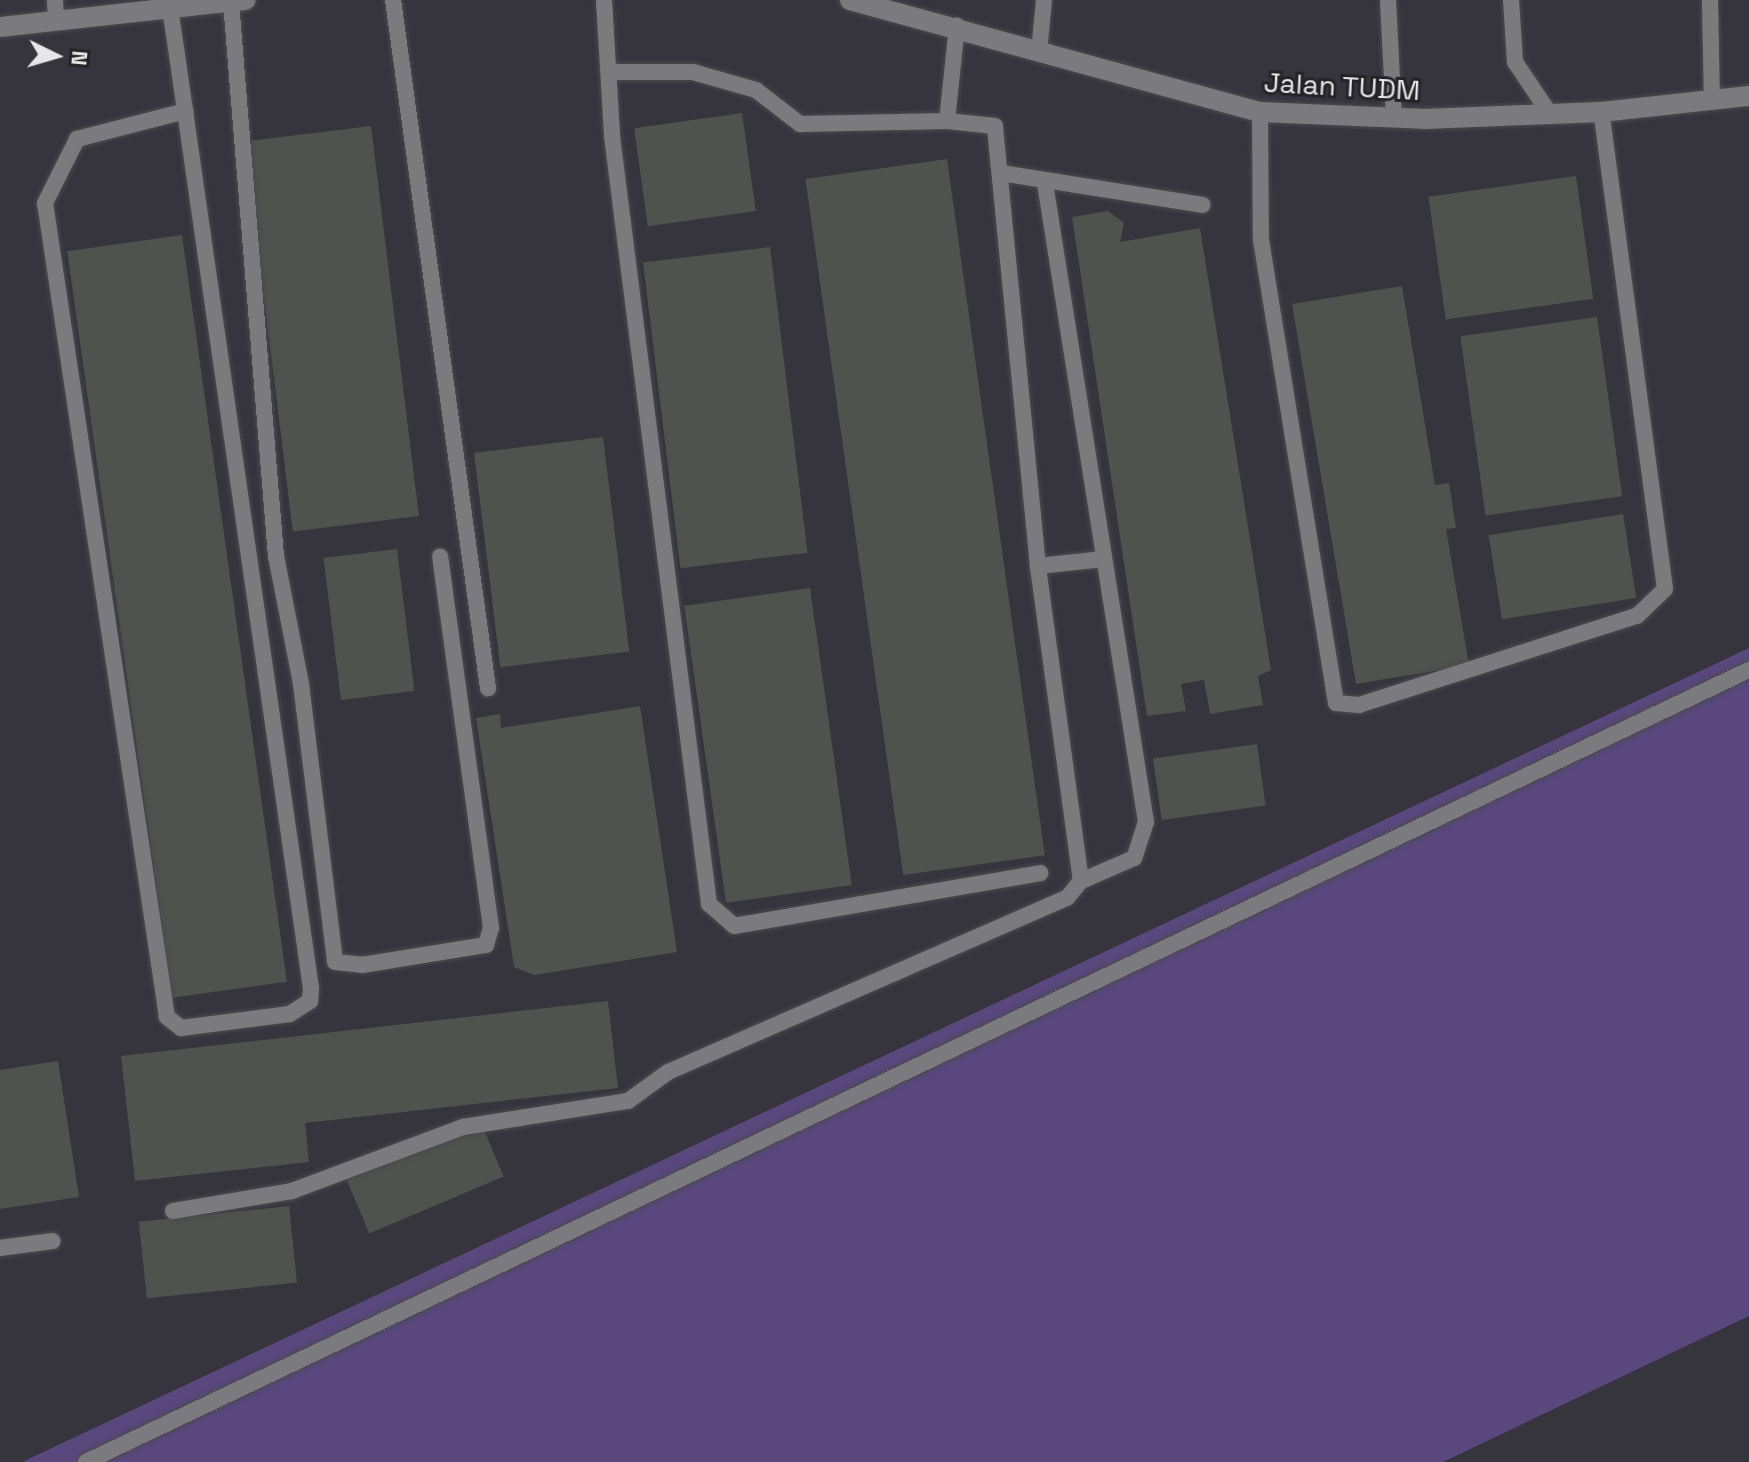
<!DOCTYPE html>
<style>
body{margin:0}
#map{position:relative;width:1749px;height:1462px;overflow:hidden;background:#2e2d30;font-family:"Space Grotesk",sans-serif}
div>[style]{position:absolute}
.built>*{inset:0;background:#36343d;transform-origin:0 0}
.green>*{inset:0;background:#59477d}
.building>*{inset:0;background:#50524e;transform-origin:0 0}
.roads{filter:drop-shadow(0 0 2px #4c4b4e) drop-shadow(0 0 2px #4c4b4e)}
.lane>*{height:16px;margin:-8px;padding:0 8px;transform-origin:8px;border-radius:8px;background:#7b7a7e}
.street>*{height:20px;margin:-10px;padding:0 10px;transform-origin:10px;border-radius:10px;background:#7b7a7e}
span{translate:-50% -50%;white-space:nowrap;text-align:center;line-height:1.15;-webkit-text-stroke:6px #242327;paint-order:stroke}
.street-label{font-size:28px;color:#e7e6e8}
.north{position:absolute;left:16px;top:16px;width:80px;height:80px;-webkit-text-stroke:6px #242327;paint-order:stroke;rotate:95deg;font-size:22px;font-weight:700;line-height:32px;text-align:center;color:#e7e6e8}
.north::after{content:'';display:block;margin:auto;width:28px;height:36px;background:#e7e6e8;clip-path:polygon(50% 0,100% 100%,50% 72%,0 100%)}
</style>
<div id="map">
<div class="built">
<div style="left:0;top:0;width:1749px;height:1462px"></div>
</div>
<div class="green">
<div style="clip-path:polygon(1749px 648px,1749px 1316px,1443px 1462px,22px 1462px)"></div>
</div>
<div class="building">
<div style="left:742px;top:113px;width:99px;height:109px;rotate:82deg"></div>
<div style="left:371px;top:126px;width:393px;height:127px;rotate:83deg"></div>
<div style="left:947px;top:159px;width:703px;height:143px;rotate:82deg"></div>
<div style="left:1576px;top:176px;width:124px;height:149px;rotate:82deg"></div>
<div style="clip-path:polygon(1108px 211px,1124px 223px,1120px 242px,1200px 228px,1271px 670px,1258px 676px,1263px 705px,1210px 714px,1204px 680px,1181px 684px,1186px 711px,1147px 716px,1072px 217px)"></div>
<div style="left:182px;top:235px;width:754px;height:116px;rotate:82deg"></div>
<div style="left:770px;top:247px;width:308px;height:128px;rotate:83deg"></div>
<div style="clip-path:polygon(1402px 286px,1435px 485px,1449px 483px,1456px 528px,1446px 529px,1469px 665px,1356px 684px,1292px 304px)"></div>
<div style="left:1597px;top:317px;width:181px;height:138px;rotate:82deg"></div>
<div style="left:603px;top:437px;width:216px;height:130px;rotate:83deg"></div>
<div style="left:1623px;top:514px;width:85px;height:136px;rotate:81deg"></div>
<div style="left:397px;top:549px;width:143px;height:74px;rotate:83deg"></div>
<div style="left:810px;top:588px;width:300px;height:127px;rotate:82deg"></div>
<div style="clip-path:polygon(640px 706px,677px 952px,534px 975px,514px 967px,476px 718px,500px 714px,501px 728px)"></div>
<div style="left:1257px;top:744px;width:62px;height:105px;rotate:82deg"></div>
<div style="clip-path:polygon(608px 1001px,618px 1088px,305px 1123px,309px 1162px,135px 1181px,121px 1056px)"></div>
<div style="clip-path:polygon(58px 1061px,79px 1197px,0 1209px,0 1070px)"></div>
<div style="left:481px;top:1123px;width:58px;height:146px;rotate:67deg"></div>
<div style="left:289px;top:1206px;width:77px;height:151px;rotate:84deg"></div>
</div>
<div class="roads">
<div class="lane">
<div style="left:55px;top:0;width:21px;rotate:87deg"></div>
<div style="left:393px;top:0;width:695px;rotate:82.14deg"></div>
<div style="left:604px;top:0;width:136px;rotate:86.6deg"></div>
<div style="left:612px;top:136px;width:774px;rotate:82.8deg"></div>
<div style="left:709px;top:904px;width:33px;rotate:41deg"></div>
<div style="left:734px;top:926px;width:311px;rotate:-9.8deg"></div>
<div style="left:1388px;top:0;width:119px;rotate:87.1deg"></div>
<div style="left:1511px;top:0;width:62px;rotate:86.3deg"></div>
<div style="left:1515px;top:62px;width:63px;rotate:56.1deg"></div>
<div style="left:1710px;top:0;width:100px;rotate:88.9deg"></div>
<div style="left:231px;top:2px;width:556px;rotate:85.36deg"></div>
<div style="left:276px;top:556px;width:130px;rotate:78.9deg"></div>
<div style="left:301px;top:684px;width:280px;rotate:83deg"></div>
<div style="left:335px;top:962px;width:27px;rotate:6deg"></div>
<div style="left:362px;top:965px;width:126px;rotate:-9.2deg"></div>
<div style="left:486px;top:945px;width:18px;rotate:-74deg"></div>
<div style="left:491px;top:928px;width:375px;rotate:-97.8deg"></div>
<div style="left:170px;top:8px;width:48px;rotate:81.5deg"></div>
<div style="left:177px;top:55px;width:943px;rotate:81.83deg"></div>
<div style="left:311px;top:988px;width:13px;rotate:94deg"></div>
<div style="left:310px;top:1001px;width:24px;rotate:147deg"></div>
<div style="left:290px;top:1014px;width:110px;rotate:172.7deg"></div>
<div style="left:181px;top:1028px;width:18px;rotate:-142deg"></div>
<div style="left:167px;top:1017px;width:823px;rotate:-98.52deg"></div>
<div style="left:45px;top:203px;width:72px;rotate:-63.4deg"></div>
<div style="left:77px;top:139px;width:112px;rotate:-14.5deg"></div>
<div style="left:1039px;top:52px;width:52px;rotate:-84.5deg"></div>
<div style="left:614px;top:72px;width:79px"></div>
<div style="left:693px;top:72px;width:66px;rotate:15.9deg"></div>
<div style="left:756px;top:90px;width:56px;rotate:37.7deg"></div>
<div style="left:800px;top:124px;width:147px;rotate:-1.2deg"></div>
<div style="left:1260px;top:112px;width:128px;rotate:89.6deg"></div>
<div style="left:1261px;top:240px;width:469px;rotate:80.8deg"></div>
<div style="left:1336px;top:703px;width:23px;rotate:5deg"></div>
<div style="left:1359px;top:705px;width:292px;rotate:-17.8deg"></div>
<div style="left:1637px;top:616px;width:39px;rotate:-44deg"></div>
<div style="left:1665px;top:589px;width:481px;rotate:-97.6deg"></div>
<div style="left:1001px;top:173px;width:204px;rotate:9deg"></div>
<div style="left:1045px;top:183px;width:647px;rotate:81.02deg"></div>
<div style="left:1146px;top:822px;width:38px;rotate:108deg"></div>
<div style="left:1134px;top:858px;width:58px;rotate:156.5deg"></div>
<div style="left:1038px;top:566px;width:66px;rotate:-6.1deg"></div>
<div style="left:173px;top:1211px;width:121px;rotate:-9.5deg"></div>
<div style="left:292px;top:1191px;width:183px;rotate:-20.5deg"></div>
<div style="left:463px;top:1127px;width:167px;rotate:-9deg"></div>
<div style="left:628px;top:1101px;width:49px;rotate:-35.9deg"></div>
<div style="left:668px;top:1072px;width:435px;rotate:-23.6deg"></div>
<div style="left:1067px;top:898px;width:22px;rotate:-51deg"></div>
<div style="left:1081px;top:881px;width:318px;rotate:-97.8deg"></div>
<div style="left:1038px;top:566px;width:442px;rotate:-95.6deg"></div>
<div style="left:995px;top:126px;width:48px;rotate:-174.1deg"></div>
<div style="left:947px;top:121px;width:96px;rotate:-84deg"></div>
<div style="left:0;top:1248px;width:53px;rotate:-7.5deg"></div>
<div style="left:86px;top:1462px;width:1842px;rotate:-25.47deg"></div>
</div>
<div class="street">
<div style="left:850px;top:0;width:425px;rotate:15.3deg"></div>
<div style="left:1260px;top:112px;width:164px;rotate:2.4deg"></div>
<div style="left:1424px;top:119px;width:177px;rotate:-2.3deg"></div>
<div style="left:1601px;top:112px;width:149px;rotate:-6.2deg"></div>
<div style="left:0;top:27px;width:247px;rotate:-6.3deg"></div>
</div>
</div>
<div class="street-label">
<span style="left:1342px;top:86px;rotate:3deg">Jalan TUDM</span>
</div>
<div class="north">N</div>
</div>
